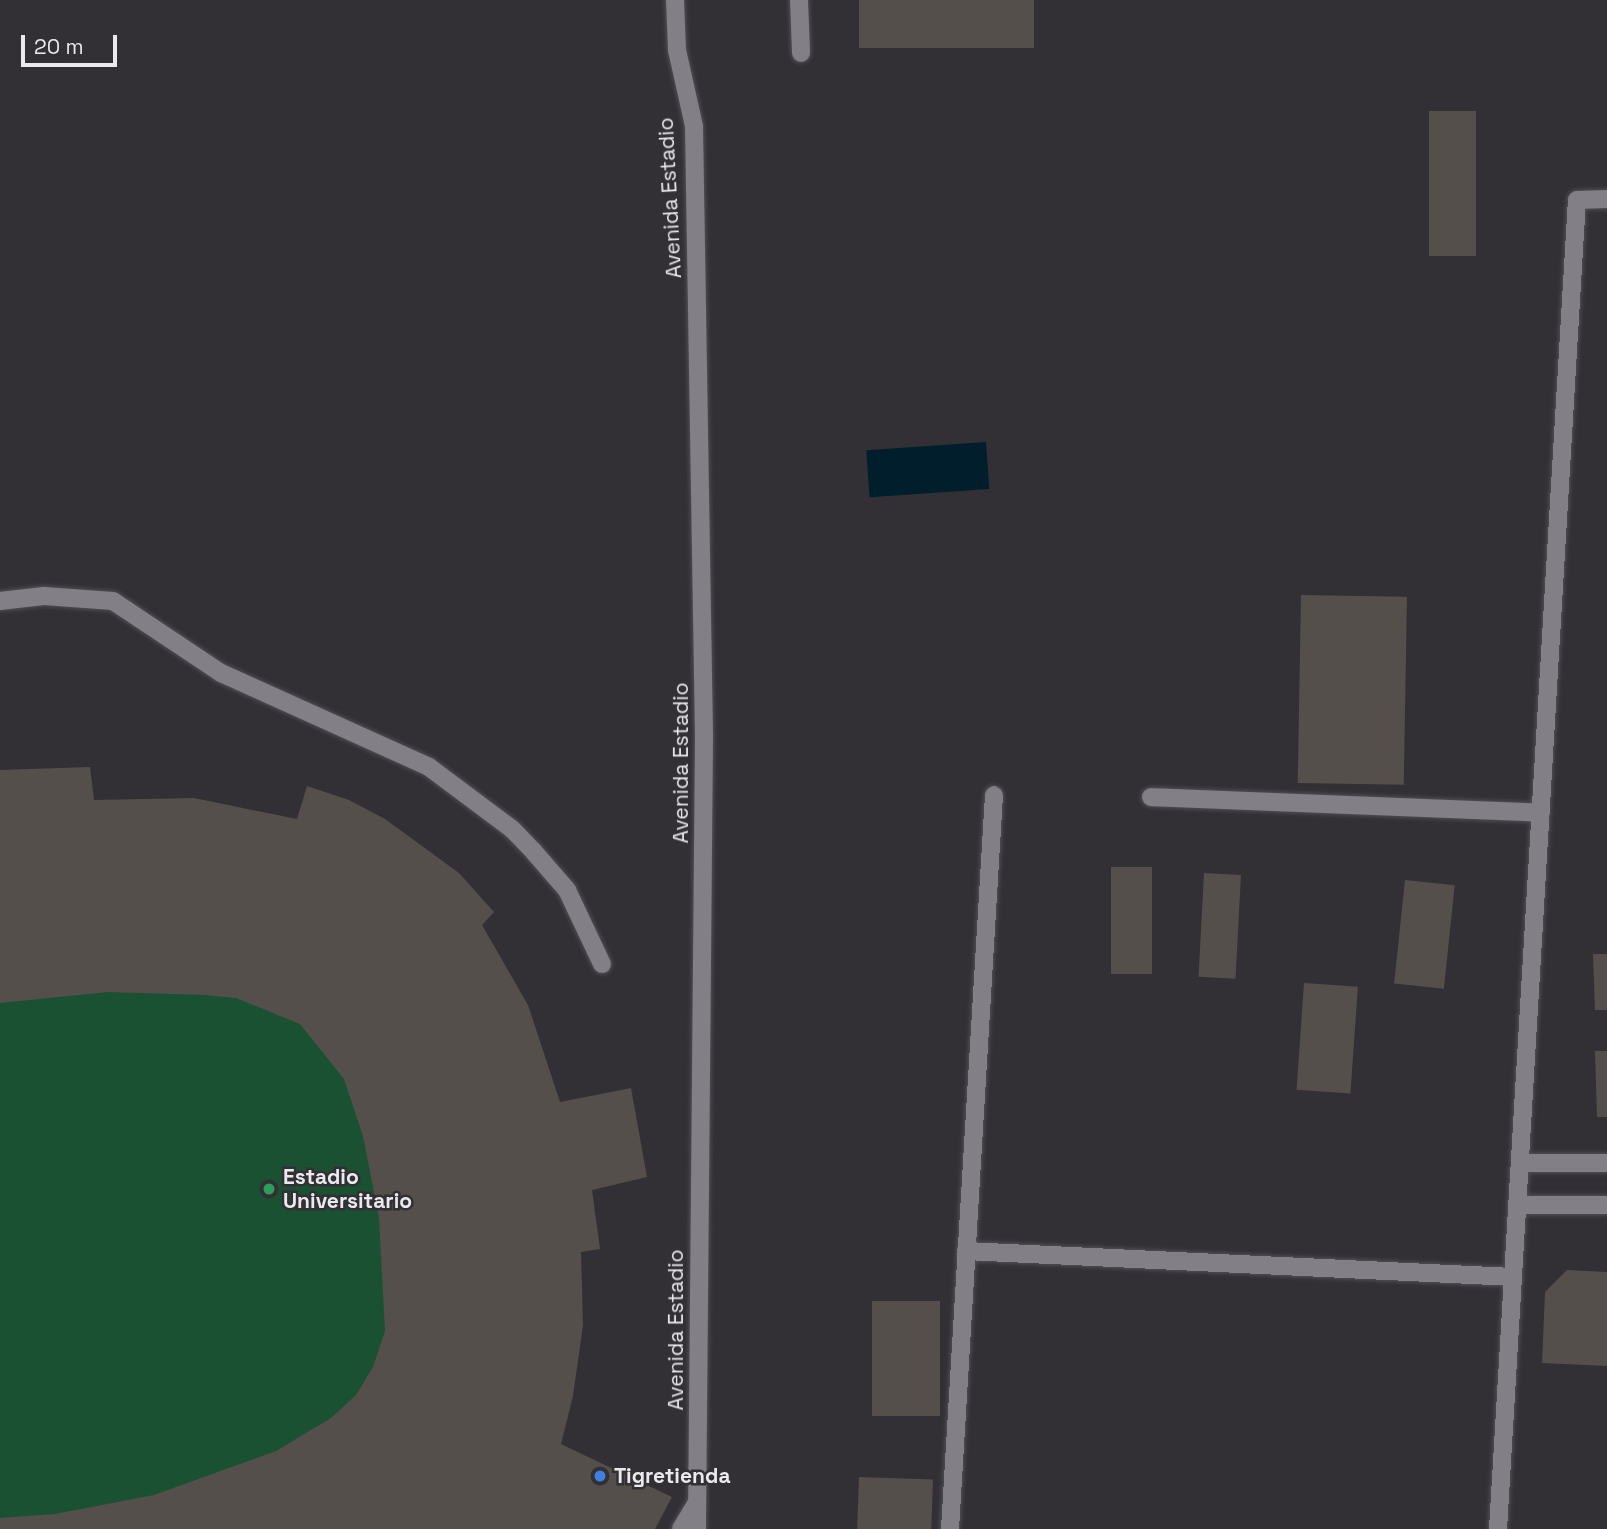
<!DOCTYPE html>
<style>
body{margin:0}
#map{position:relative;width:1607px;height:1529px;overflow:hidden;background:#323035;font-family:"Space Grotesk",sans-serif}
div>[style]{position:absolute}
.green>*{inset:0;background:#1b5133}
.water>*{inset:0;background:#001e2c;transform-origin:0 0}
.building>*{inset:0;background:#544f4b;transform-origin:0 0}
.roads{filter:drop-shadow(0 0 2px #504e53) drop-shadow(0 0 2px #504e53)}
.minor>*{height:18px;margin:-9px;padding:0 9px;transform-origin:9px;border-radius:9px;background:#827f86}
.dots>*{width:19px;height:19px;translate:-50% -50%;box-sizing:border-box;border:4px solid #323035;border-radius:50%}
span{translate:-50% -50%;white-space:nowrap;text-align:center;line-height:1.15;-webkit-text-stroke:5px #323035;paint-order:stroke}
.street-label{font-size:21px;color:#eae9ec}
.poi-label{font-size:21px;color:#eae9ec;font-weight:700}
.left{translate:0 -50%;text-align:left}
.scale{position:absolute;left:21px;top:35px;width:96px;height:32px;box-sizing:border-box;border:4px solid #eae9ec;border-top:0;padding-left:9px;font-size:21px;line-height:24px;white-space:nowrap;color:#eae9ec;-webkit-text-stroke:5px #323035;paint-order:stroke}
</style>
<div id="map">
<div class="green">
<div style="clip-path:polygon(218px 833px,530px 1438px,0 1529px,0 835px)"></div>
</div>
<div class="water">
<div style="left:986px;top:442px;width:47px;height:120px;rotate:86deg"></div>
</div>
<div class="building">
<div style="left:859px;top:0;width:175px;height:48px"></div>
<div style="left:1429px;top:111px;width:47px;height:145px"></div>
<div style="left:1301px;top:595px;width:106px;height:188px;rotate:1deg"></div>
<div style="clip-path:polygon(90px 767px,94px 800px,194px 798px,297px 819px,307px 786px,349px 800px,385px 819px,459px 873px,494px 912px,482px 925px,528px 1005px,560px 1102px,631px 1088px,647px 1177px,592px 1190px,600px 1249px,581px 1252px,583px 1325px,573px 1396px,561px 1444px,672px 1497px,655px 1529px,0 1529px,0 1518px,55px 1514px,154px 1495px,276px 1451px,331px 1418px,356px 1395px,373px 1367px,385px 1331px,379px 1218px,363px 1136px,344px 1079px,300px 1024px,236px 998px,205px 995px,108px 992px,0 1003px,0 770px)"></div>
<div style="left:1111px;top:867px;width:41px;height:107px"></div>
<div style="left:1204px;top:873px;width:37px;height:104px;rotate:3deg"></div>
<div style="left:1405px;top:880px;width:50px;height:104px;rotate:6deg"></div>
<div style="clip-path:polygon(1593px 954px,1607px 954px,1607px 1010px,1595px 1010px)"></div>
<div style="left:1304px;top:983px;width:54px;height:107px;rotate:4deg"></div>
<div style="clip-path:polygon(1595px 1051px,1607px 1051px,1607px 1117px,1597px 1117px)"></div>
<div style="clip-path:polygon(1567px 1270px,1607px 1272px,1607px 1366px,1542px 1363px,1545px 1292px)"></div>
<div style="left:872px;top:1301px;width:68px;height:115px"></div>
<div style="left:859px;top:1477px;width:74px;height:52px;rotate:2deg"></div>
</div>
<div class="roads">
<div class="minor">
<div style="left:675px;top:0;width:50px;rotate:87.7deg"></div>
<div style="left:677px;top:50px;width:78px;rotate:77.4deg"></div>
<div style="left:694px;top:126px;width:611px;rotate:89.06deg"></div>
<div style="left:704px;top:737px;width:792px;rotate:90.51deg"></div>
<div style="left:799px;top:0;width:53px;rotate:87.8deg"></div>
<div style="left:0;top:601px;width:44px;rotate:-6.5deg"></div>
<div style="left:44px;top:596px;width:69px;rotate:4.1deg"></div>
<div style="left:113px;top:601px;width:130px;rotate:33.7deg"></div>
<div style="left:221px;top:673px;width:228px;rotate:24.3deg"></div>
<div style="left:429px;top:767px;width:104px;rotate:36.8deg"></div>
<div style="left:512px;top:829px;width:32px;rotate:46deg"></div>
<div style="left:534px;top:852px;width:50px;rotate:49deg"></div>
<div style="left:567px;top:890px;width:82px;rotate:64.7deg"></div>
<div style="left:1151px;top:797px;width:390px;rotate:2.3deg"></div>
<div style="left:1520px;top:1163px;width:87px"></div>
<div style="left:1517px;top:1205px;width:90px"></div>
<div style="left:966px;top:1251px;width:548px;rotate:2.72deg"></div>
<div style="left:681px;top:1529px;width:31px;rotate:-59deg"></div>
<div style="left:950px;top:1529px;width:735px;rotate:-86.57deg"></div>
<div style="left:1498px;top:1529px;width:1331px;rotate:-86.6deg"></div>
<div style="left:1577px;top:200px;width:30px;rotate:-2deg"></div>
</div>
</div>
<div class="dots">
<div style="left:269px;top:1189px;background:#2e9e5b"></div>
<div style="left:600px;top:1476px;background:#3f7fe0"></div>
</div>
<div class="street-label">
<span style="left:670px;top:198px;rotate:-93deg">Avenida Estadio</span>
<span style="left:681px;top:763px;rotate:-90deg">Avenida Estadio</span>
<span style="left:676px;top:1330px;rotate:-90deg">Avenida Estadio</span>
</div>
<div class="poi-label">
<span class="left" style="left:283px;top:1189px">Estadio<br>Universitario</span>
<span class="left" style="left:614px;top:1476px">Tigretienda</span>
</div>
<div class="scale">20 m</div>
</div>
